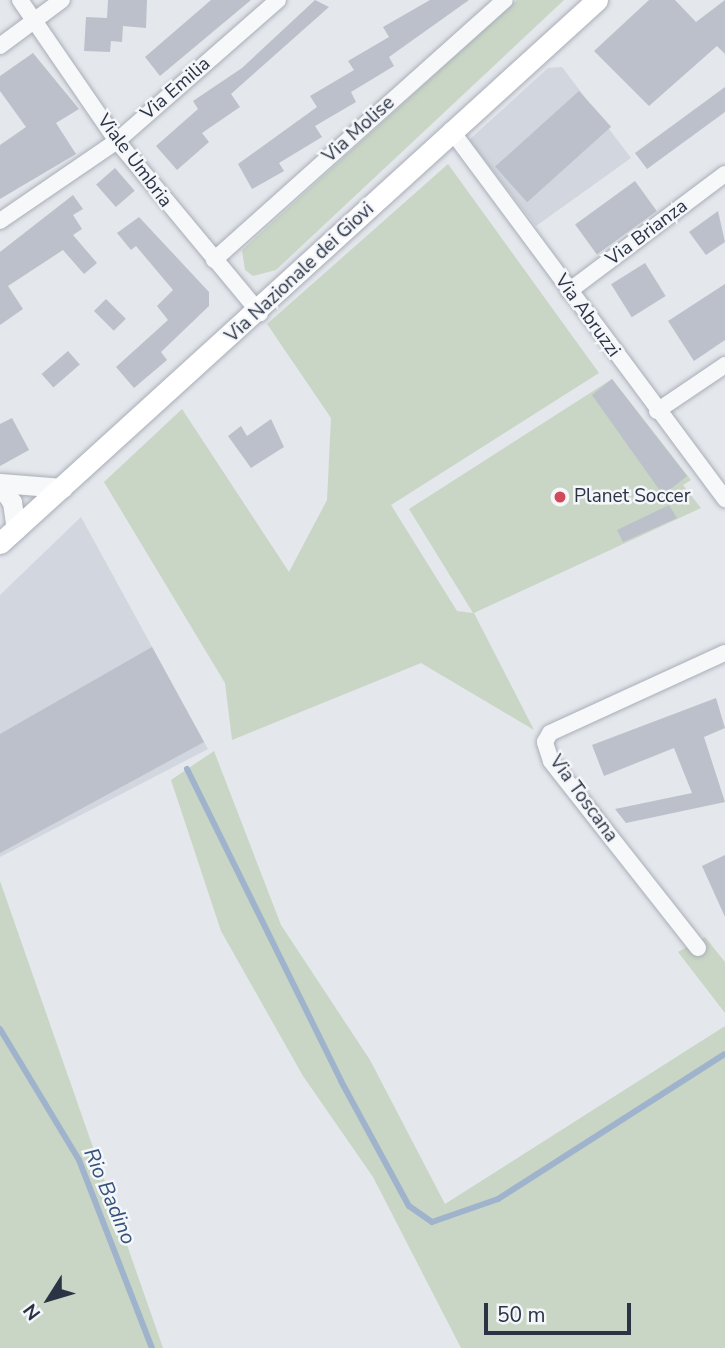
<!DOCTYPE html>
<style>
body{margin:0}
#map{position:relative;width:725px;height:1348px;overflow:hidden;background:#e4e7ec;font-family:"Nunito Sans",sans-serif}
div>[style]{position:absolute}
.built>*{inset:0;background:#d2d6de}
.green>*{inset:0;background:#c9d6c5}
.stream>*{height:6px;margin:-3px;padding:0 3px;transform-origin:3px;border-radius:3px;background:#9fb4cc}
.building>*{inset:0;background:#bbc0ca;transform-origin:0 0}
.roads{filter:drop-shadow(0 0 2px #a9aeb7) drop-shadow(0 0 2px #a9aeb7)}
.minor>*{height:16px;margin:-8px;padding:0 8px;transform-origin:8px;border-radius:8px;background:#f7f8fa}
.tertiary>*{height:19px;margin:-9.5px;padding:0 9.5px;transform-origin:9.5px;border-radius:9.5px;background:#f7f8fa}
.secondary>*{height:21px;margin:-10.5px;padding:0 10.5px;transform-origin:10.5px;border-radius:10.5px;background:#fff}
.dots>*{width:19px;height:19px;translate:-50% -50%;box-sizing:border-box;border:4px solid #f4f6f9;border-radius:50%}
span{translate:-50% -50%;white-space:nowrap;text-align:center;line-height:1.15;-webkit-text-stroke:5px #f4f6f9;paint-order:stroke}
.street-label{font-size:19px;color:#2b3445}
.poi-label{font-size:19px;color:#2b3445}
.left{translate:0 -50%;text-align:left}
.water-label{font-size:21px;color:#34527a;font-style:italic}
.north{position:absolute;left:14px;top:1264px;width:70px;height:70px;-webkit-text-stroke:5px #f4f6f9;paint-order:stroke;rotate:233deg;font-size:19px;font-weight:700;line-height:28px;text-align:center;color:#2b3445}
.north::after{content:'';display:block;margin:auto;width:24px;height:32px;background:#2b3445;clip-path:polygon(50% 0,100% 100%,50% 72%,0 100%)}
.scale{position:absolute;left:484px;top:1303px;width:147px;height:32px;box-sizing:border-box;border:4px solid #2b3445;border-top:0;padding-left:9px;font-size:21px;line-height:24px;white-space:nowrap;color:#2b3445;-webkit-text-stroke:5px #f4f6f9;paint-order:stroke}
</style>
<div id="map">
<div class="built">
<div style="clip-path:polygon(562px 67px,631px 158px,536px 226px,469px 140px,548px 68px)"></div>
<div style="clip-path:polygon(81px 517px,208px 749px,0 857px,0 595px)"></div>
</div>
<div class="green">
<div style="clip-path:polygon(517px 0,564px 0,276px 270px,253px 276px,245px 270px,242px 250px)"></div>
<div style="clip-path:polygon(448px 164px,599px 373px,391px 505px,457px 611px,473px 613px,409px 509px,612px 379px,691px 480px,683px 485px,701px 508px,474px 613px,534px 730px,421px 663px,232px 740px,225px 683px,104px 482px,182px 409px,289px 572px,327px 500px,331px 418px,267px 324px)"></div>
<div style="clip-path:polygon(214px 751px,281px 925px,370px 1060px,445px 1204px,725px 1026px,725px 1348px,461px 1348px,373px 1177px,303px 1076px,221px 931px,171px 780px)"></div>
<div style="clip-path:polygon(0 881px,163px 1348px,0 1348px)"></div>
<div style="clip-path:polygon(705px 937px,725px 962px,725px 1013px,678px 952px)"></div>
</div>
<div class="stream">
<div style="left:187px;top:769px;width:348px;rotate:63.7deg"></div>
<div style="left:341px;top:1081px;width:142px;rotate:61.5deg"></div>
<div style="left:409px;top:1206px;width:28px;rotate:35deg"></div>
<div style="left:432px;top:1222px;width:70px;rotate:-19.2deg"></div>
<div style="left:498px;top:1199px;width:269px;rotate:-32.6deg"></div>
<div style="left:0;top:1029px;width:153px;rotate:58.9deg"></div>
<div style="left:79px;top:1160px;width:202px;rotate:68.8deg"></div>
</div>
<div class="building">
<div style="clip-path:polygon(108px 0,147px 0,146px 28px,123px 26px,122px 42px,111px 41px,110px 52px,84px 51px,86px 17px,107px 18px)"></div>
<div style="clip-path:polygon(211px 0,251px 0,160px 76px,145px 57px)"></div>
<div style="clip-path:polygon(315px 0,329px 7px,231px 94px,240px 107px,202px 133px,209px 142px,177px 170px,156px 146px,198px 109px,193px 101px,242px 68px)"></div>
<div style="clip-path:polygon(430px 0,469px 0,389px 57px,394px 66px,351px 92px,356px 102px,315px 126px,322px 137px,279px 163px,284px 171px,252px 189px,238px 164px,317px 107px,310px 96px,354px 70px,348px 61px,389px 37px,383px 27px)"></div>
<div style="clip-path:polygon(649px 0,675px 0,696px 22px,725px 0,725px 54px,717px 46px,649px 106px,594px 51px)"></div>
<div style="clip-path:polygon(33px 53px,79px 109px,56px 123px,76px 154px,0 199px,0 145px,26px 127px,0 91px,0 76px)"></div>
<div style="clip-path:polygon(725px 87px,725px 112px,647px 169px,635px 153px)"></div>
<div style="left:579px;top:91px;width:48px;height:113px;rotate:48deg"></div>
<div style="left:115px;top:168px;width:30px;height:25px;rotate:49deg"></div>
<div style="left:635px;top:181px;width:37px;height:74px;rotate:54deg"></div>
<div style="clip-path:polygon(73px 195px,83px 209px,73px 215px,82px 229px,73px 235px,97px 263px,84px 274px,63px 250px,8px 286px,23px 309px,0 325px,0 252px)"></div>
<div style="clip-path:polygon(718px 211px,725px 242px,706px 255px,689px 232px)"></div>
<div style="clip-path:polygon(139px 217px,209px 292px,209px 306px,161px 352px,167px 360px,134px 388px,116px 367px,168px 320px,157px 306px,173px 290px,136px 246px,131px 250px,117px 233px)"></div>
<div style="left:645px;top:263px;width:39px;height:40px;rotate:58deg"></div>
<div style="clip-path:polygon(725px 284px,725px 340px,694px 361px,668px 321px)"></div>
<div style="left:106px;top:299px;width:28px;height:17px;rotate:45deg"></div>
<div style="left:68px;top:351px;width:18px;height:35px;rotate:49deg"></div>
<div style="clip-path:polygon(612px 379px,687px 476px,663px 495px,592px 395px)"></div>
<div style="clip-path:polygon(12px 418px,29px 450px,0 466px,0 424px)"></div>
<div style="clip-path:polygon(271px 419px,284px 447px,251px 468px,228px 436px,241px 426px,247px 436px)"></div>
<div style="clip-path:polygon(669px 505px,677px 518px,623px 542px,617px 530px)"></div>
<div style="clip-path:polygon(152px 647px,204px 742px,0 853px,0 734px)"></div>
<div style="clip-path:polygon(716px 698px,725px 728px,704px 737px,725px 802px,626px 823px,615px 809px,692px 793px,674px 748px,604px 776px,592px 745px)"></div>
<div style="clip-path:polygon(725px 855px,725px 917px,702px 866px)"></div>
</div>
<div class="roads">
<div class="minor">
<div style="left:20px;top:0;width:171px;rotate:55.5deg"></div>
<div style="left:117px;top:141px;width:224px;rotate:50.3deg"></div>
<div style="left:0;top:46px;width:77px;rotate:-36.6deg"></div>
<div style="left:451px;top:130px;width:460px;rotate:53.4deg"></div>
<div style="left:0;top:221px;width:142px;rotate:-34.4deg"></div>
<div style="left:117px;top:141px;width:214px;rotate:-41.2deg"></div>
<div style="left:214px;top:260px;width:390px;rotate:-41.8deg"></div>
<div style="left:569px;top:291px;width:195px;rotate:-36.9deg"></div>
<div style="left:657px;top:411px;width:82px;rotate:-34.1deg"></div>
<div style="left:698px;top:948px;width:238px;rotate:-128.2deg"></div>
<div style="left:551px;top:761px;width:20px;rotate:-108deg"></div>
<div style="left:545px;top:742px;width:10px;rotate:-61deg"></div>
<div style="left:550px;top:733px;width:192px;rotate:-24.6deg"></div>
</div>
<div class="tertiary">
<div style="left:0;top:483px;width:63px;rotate:4.5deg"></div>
<div style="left:0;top:485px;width:21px;rotate:55deg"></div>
<div style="left:12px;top:502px;width:28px;rotate:82deg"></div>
</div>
<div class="secondary">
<div style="left:0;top:543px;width:807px;rotate:-42.29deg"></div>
</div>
</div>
<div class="dots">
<div style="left:560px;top:497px;background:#d1495b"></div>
</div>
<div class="street-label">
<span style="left:176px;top:89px;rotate:-41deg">Via Emilia</span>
<span style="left:359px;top:130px;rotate:-42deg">Via Molise</span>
<span style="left:134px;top:161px;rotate:53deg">Viale Umbria</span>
<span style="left:647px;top:233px;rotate:-37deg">Via Brianza</span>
<span style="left:300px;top:273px;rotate:-43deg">Via Nazionale dei Giovi</span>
<span style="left:587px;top:316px;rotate:54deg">Via Abruzzi</span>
<span style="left:583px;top:799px;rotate:54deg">Via Toscana</span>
</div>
<div class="poi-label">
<span class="left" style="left:574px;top:497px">Planet Soccer</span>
</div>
<div class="water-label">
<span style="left:110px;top:1196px;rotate:67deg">Rio Badino</span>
</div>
<div class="north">N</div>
<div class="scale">50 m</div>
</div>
